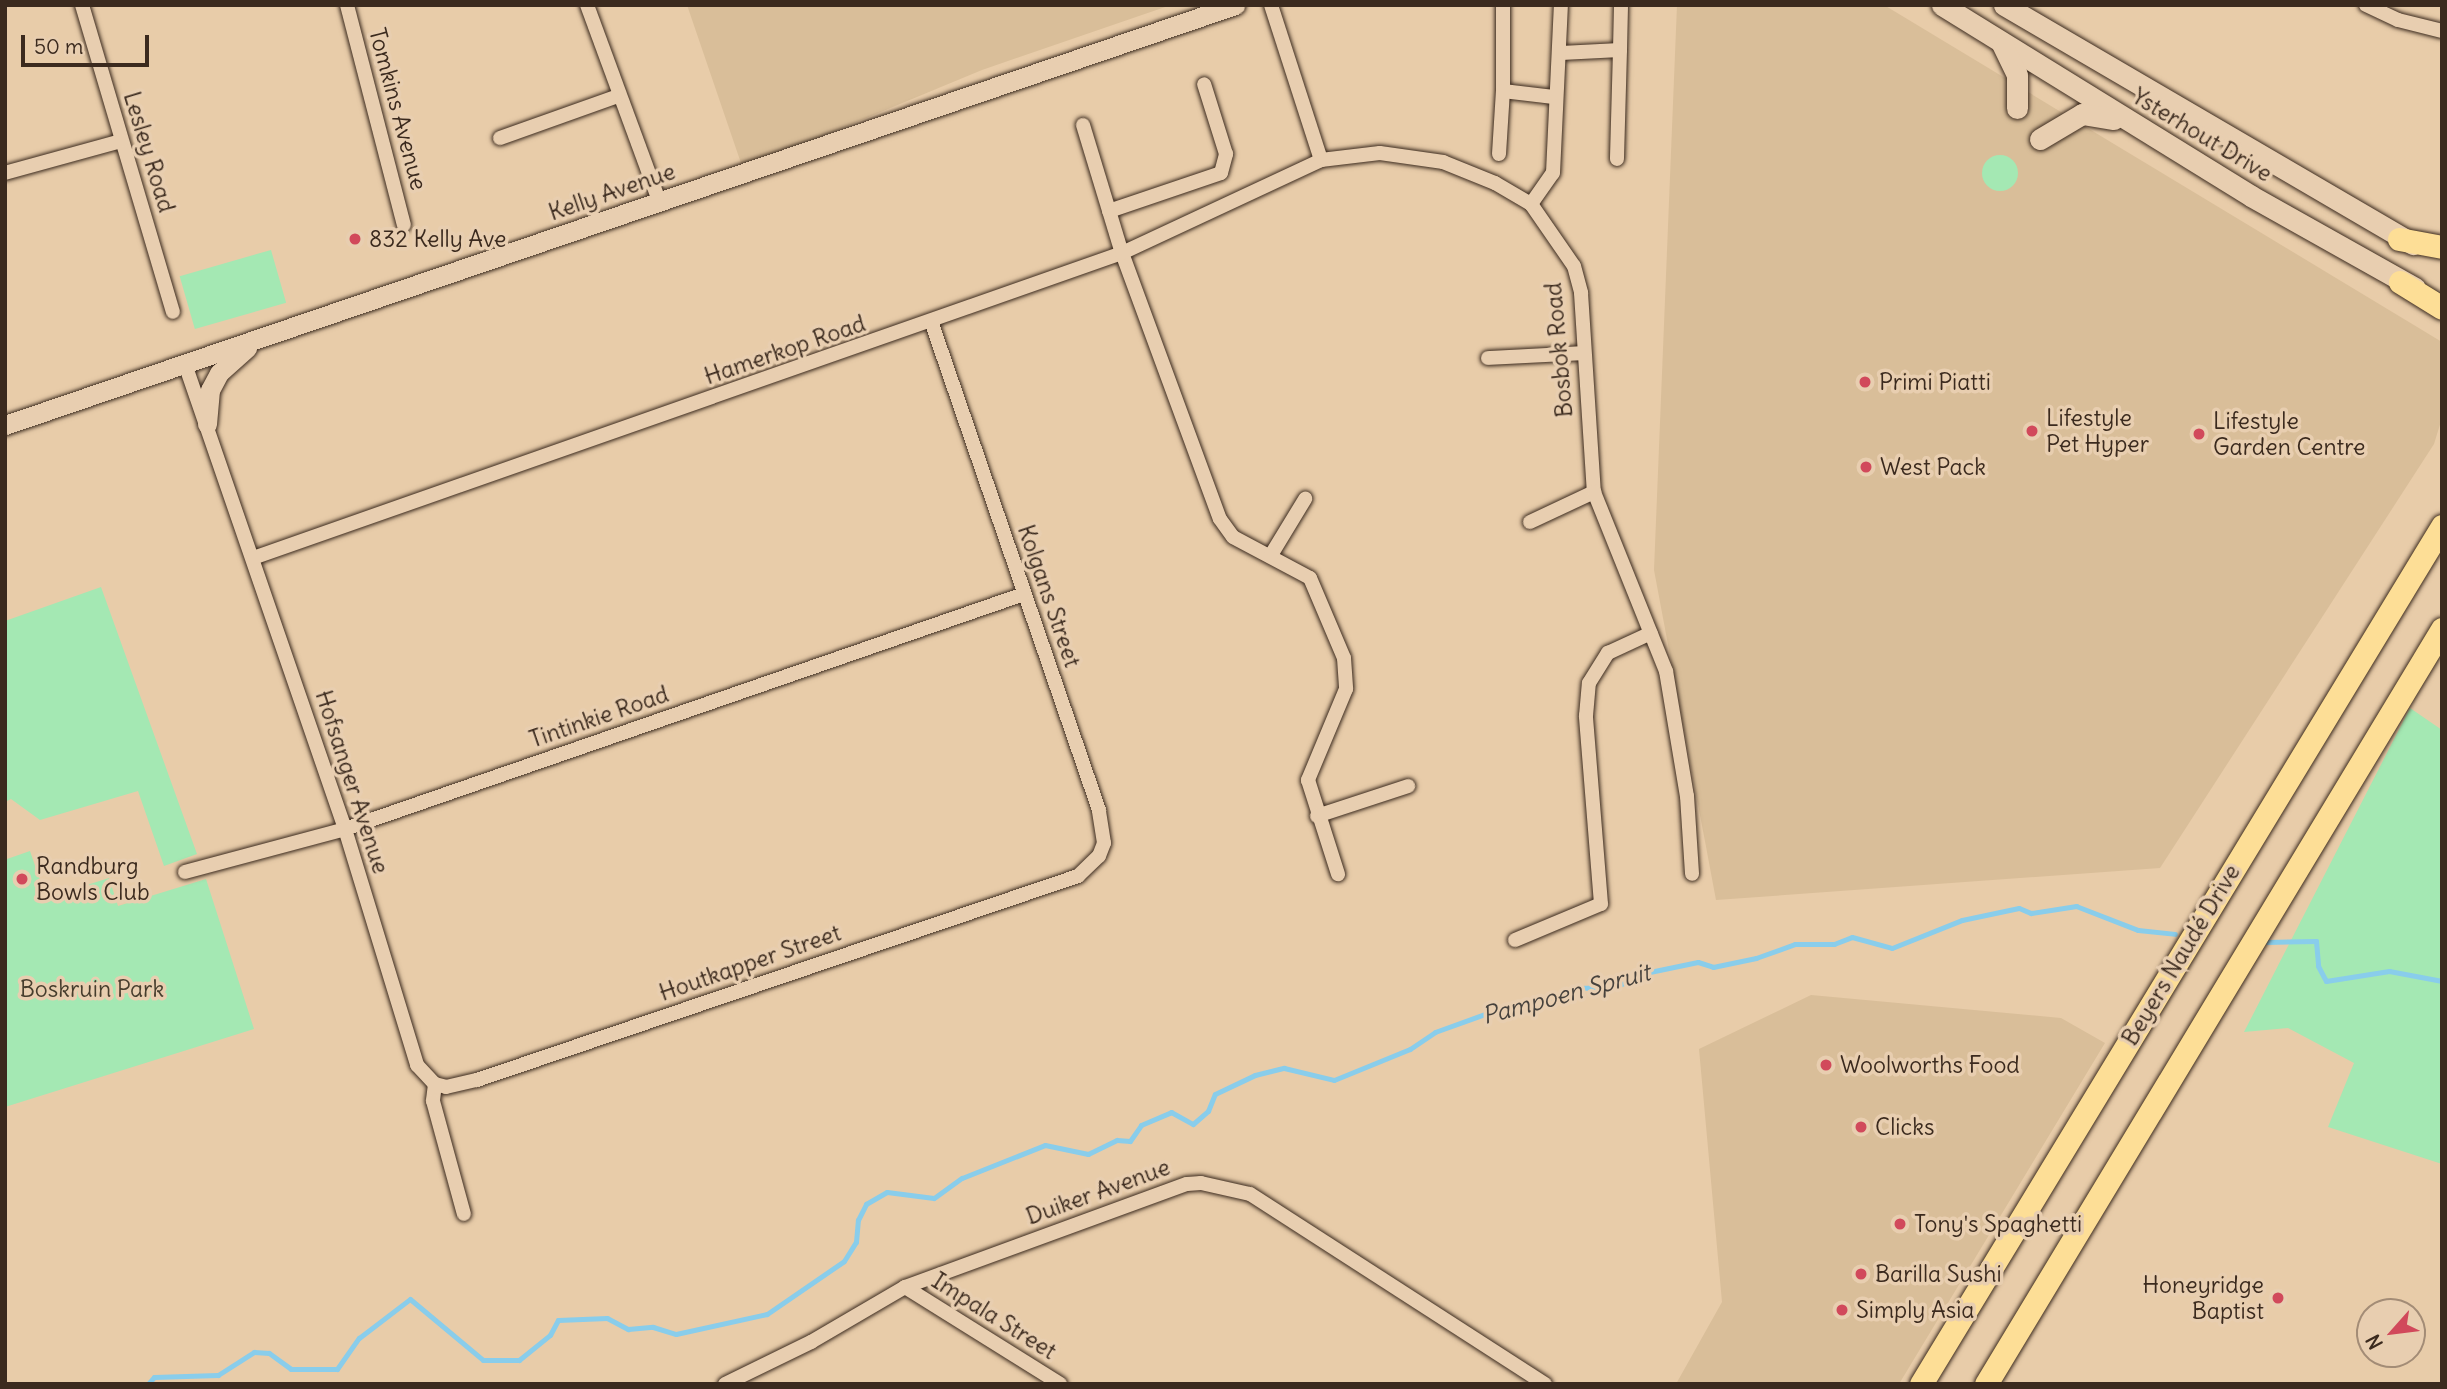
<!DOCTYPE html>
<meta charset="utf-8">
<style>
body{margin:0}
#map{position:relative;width:2447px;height:1389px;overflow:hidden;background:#e8cca9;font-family:Delius,sans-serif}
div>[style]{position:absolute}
.built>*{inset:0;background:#d9be99}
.green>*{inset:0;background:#a4e8b3;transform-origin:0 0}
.round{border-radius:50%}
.stream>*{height:5px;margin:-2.5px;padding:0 2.5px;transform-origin:2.5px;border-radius:2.5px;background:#89cdeb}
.roads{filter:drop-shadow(0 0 2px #3b2a1e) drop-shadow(0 0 2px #3b2a1e)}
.minor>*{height:14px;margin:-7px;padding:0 7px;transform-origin:7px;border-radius:7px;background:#e8ceb0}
.tertiary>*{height:19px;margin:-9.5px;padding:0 9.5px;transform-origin:9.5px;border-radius:9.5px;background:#e8ceb0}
.secondary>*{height:21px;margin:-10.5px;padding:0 10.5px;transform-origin:10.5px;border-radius:10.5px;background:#e8ceb0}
.primary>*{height:23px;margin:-11.5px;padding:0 11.5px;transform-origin:11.5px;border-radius:11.5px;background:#fdde96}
.dots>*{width:19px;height:19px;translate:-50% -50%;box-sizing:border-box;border:4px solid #e8ceb0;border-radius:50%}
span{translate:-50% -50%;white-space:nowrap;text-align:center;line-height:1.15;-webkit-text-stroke:7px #e8ceb0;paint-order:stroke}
.street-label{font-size:23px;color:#3b2a1e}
.poi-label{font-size:23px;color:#3b2a1e}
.left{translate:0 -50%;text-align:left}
.right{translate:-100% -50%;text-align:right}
.park-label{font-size:23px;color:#463d2d}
.water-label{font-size:24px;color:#47423d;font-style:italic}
.frame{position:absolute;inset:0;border:7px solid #3b2a1e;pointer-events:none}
.north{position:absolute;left:2356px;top:1298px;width:70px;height:70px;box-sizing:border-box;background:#e8ceb0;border:2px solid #a38c76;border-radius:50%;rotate:242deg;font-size:19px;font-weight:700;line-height:28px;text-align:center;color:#3b2a1e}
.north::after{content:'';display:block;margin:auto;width:24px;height:32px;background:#d1495b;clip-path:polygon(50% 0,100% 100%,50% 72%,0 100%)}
.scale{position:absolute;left:21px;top:35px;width:128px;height:32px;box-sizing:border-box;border:4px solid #3b2a1e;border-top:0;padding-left:9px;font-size:21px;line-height:24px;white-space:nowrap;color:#3b2a1e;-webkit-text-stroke:5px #e8ceb0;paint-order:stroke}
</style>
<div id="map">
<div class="built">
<div style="clip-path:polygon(687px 5px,1171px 5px,982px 70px,743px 169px)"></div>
<div style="clip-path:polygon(1677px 5px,1884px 5px,2442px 342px,2442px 418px,2434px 444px,2160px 868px,1716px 900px,1654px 570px)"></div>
<div style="clip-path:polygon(1811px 995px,2061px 1018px,2105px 1043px,1899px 1384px,1676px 1384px,1722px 1302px,1699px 1049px)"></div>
</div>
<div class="green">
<div class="round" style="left:1982px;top:155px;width:36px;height:36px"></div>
<div style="left:271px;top:250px;width:55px;height:95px;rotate:74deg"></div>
<div style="clip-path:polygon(101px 587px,197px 854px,164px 866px,138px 791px,40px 820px,11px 799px,5px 802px,5px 621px)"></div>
<div style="clip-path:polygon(2410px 708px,2442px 730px,2442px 1164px,2328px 1127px,2354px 1063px,2288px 1028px,2244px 1032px)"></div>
<div style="clip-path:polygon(30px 851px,46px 898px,109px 878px,118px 906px,206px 879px,254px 1029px,5px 1107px,5px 853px,7px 859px)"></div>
</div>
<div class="stream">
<div style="left:2267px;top:942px;width:49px;rotate:-1.2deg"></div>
<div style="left:2316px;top:941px;width:25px;rotate:85deg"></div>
<div style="left:2318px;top:966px;width:17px;rotate:62deg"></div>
<div style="left:2326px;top:981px;width:64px;rotate:-9deg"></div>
<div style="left:2389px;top:971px;width:54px;rotate:10.7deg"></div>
<div style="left:148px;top:1384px;width:9px;rotate:-49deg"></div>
<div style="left:154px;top:1377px;width:64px;rotate:-1.8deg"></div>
<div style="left:218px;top:1375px;width:43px;rotate:-32.6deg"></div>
<div style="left:254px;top:1352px;width:15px;rotate:4deg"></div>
<div style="left:269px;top:1353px;width:27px;rotate:36deg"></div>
<div style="left:291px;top:1369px;width:46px"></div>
<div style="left:337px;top:1369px;width:38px;rotate:-55deg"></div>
<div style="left:359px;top:1338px;width:64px;rotate:-37.4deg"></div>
<div style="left:410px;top:1299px;width:95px;rotate:39.9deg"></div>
<div style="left:483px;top:1360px;width:36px"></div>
<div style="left:519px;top:1360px;width:40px;rotate:-39deg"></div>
<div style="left:550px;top:1335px;width:17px;rotate:-62deg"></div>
<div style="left:558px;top:1320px;width:49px;rotate:-2.3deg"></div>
<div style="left:607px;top:1318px;width:24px;rotate:28deg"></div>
<div style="left:628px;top:1329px;width:25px;rotate:-5deg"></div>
<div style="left:653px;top:1327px;width:24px;rotate:17deg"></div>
<div style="left:676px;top:1334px;width:93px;rotate:-12.4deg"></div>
<div style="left:767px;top:1314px;width:93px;rotate:-34.5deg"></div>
<div style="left:844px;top:1261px;width:22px;rotate:-58deg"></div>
<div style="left:856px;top:1242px;width:22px;rotate:-85deg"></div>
<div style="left:858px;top:1220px;width:18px;rotate:-63deg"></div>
<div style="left:866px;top:1204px;width:24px;rotate:-30deg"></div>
<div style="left:887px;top:1192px;width:47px;rotate:7.3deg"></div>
<div style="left:934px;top:1198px;width:34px;rotate:-36deg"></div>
<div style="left:962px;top:1178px;width:89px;rotate:-21.7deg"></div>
<div style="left:1045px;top:1145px;width:44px;rotate:11.8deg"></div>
<div style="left:1088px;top:1154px;width:32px;rotate:-26deg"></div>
<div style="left:1117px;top:1140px;width:13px;rotate:4deg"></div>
<div style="left:1130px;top:1141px;width:19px;rotate:-55deg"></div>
<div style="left:1141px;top:1125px;width:33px;rotate:-23deg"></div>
<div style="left:1171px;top:1112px;width:25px;rotate:29deg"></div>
<div style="left:1193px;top:1124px;width:20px;rotate:-41deg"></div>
<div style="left:1208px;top:1111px;width:18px;rotate:-68deg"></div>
<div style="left:1215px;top:1094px;width:44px;rotate:-25.4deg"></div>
<div style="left:1255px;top:1075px;width:30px;rotate:-14deg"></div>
<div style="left:1284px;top:1068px;width:51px;rotate:13.5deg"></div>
<div style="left:1334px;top:1080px;width:82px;rotate:-22.2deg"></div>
<div style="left:1410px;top:1049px;width:30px;rotate:-34deg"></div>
<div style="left:1435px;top:1032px;width:68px;rotate:-19.8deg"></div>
<div style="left:1499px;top:1009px;width:38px;rotate:-9deg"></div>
<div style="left:1537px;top:1003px;width:42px;rotate:-21deg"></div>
<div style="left:1576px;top:988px;width:40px;rotate:-1.4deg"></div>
<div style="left:1616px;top:987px;width:27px;rotate:-28deg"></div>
<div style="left:1640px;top:974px;width:59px;rotate:-11.7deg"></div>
<div style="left:1698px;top:962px;width:16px;rotate:18deg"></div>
<div style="left:1713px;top:967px;width:44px;rotate:-11.8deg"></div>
<div style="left:1756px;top:958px;width:41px;rotate:-19.7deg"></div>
<div style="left:1795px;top:944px;width:39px"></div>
<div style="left:1834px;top:944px;width:19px;rotate:-21deg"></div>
<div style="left:1852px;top:937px;width:41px;rotate:15.4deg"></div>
<div style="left:1892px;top:948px;width:75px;rotate:-21.8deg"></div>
<div style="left:1962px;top:920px;width:58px;rotate:-11.9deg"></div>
<div style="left:2019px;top:908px;width:13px;rotate:23deg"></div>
<div style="left:2031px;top:913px;width:46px;rotate:-8.8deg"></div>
<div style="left:2076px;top:906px;width:66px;rotate:21.2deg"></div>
<div style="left:2138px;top:930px;width:37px;rotate:6deg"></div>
</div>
<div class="roads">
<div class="minor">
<div style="left:82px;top:5px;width:320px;rotate:73.5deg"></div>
<div style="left:347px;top:5px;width:227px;rotate:75.5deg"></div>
<div style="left:587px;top:5px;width:209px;rotate:69.8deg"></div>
<div style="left:1271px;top:5px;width:163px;rotate:72.1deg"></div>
<div style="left:1503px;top:5px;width:86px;rotate:90deg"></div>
<div style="left:1503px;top:91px;width:51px;rotate:6.7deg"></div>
<div style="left:2366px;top:5px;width:35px;rotate:25deg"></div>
<div style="left:2398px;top:20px;width:45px;rotate:14deg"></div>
<div style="left:1620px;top:50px;width:45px;rotate:-88.7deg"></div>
<div style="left:1561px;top:53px;width:59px;rotate:-2.9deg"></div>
<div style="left:1620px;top:50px;width:109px;rotate:91.6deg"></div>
<div style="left:1083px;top:125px;width:134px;rotate:73.1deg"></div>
<div style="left:1122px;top:253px;width:283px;rotate:69.8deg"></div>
<div style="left:1220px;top:519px;width:22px;rotate:54deg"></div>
<div style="left:1233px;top:537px;width:87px;rotate:28deg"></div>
<div style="left:1310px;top:578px;width:87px;rotate:67deg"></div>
<div style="left:1344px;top:658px;width:31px;rotate:86deg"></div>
<div style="left:1346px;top:689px;width:99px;rotate:112.7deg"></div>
<div style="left:1308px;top:780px;width:99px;rotate:72.3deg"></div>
<div style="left:500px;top:138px;width:125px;rotate:-19.6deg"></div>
<div style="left:1499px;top:154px;width:63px;rotate:-86.4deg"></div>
<div style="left:5px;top:173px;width:120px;rotate:-15.4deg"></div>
<div style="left:1531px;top:204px;width:38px;rotate:-55deg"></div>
<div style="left:1553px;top:173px;width:168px;rotate:-87.3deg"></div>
<div style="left:1109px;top:211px;width:118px;rotate:-18.7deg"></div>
<div style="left:1221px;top:173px;width:20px;rotate:-75deg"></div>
<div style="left:1226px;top:154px;width:73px;rotate:-107.4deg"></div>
<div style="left:1488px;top:358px;width:95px;rotate:-3deg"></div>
<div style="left:185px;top:364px;width:492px;rotate:71deg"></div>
<div style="left:345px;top:829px;width:247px;rotate:73deg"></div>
<div style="left:417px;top:1065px;width:26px;rotate:47deg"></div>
<div style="left:435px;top:1084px;width:11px;rotate:15deg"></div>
<div style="left:446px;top:1087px;width:32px;rotate:-13deg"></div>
<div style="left:477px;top:1080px;width:635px;rotate:-18.75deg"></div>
<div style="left:1078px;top:876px;width:29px;rotate:-44deg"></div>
<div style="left:1099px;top:856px;width:14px;rotate:-69deg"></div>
<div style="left:1104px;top:843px;width:33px;rotate:-99deg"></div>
<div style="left:1099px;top:810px;width:514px;rotate:-108.96deg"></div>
<div style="left:1530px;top:522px;width:71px;rotate:-25.1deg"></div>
<div style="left:1271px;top:555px;width:66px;rotate:-58.7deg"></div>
<div style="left:253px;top:558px;width:921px;rotate:-19.34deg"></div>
<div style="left:1122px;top:253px;width:220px;rotate:-25deg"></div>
<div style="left:1321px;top:160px;width:59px;rotate:-6.8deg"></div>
<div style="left:1380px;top:153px;width:64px;rotate:8.1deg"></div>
<div style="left:1443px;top:162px;width:56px;rotate:22deg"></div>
<div style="left:1495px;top:183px;width:42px;rotate:30.3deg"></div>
<div style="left:1531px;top:204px;width:75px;rotate:55.3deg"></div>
<div style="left:1574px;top:266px;width:28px;rotate:75deg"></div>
<div style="left:1581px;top:293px;width:199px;rotate:86.3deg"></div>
<div style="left:1594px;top:492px;width:193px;rotate:68.1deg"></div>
<div style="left:1666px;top:671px;width:127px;rotate:80.5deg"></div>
<div style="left:1687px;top:796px;width:78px;rotate:86.3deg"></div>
<div style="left:1317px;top:816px;width:96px;rotate:-18.2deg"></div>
<div style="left:185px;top:872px;width:166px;rotate:-15deg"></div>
<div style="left:345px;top:829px;width:719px;rotate:-19.09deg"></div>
<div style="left:1515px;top:940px;width:93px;rotate:-22.7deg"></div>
<div style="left:1601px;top:904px;width:189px;rotate:-94.6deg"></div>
<div style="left:1586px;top:716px;width:33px;rotate:-85deg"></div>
<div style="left:1589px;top:683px;width:36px;rotate:-58deg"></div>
<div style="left:1608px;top:653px;width:47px;rotate:-24.9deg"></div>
<div style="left:435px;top:1084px;width:17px;rotate:97deg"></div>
<div style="left:433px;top:1101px;width:117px;rotate:74.7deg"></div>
<div style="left:905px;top:1287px;width:183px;rotate:32deg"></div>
<div style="left:725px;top:1384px;width:96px;rotate:-26deg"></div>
<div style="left:811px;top:1342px;width:109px;rotate:-30.3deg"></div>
<div style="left:905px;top:1287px;width:300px;rotate:-20.1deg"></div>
<div style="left:1187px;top:1184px;width:14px;rotate:-4deg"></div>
<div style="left:1201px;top:1183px;width:50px;rotate:12.7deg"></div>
<div style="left:1250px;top:1194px;width:351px;rotate:32.8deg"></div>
</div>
<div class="tertiary">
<div style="left:207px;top:424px;width:34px;rotate:-85deg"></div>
<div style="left:210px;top:390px;width:19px;rotate:-62deg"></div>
<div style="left:219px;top:373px;width:38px;rotate:-42deg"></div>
<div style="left:5px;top:425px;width:1300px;rotate:-18.85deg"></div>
</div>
<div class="secondary">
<div style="left:1942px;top:5px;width:363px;rotate:31.7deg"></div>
<div style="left:2251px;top:196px;width:188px;rotate:29.3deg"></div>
<div style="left:2004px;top:5px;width:474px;rotate:30.3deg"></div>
<div style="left:2002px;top:44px;width:34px;rotate:64deg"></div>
<div style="left:2017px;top:75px;width:33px;rotate:90deg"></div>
<div style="left:2040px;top:139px;width:49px;rotate:-30.8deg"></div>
<div style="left:2082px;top:114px;width:32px;rotate:9deg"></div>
</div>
<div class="primary">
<div style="left:2399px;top:239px;width:44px;rotate:10.5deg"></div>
<div style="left:2400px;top:282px;width:49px;rotate:31.8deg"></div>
<div style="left:1921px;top:1384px;width:1004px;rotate:-58.73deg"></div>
<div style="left:1986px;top:1384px;width:882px;rotate:-58.87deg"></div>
</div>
</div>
<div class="dots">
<div style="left:355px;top:239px;background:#d1495b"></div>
<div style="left:1865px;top:382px;background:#d1495b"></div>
<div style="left:2032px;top:431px;background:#d1495b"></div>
<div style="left:2199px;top:434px;background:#d1495b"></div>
<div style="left:1866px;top:467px;background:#d1495b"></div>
<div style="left:22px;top:879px;background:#d1495b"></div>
<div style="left:1826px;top:1065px;background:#d1495b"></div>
<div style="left:1861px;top:1127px;background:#d1495b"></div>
<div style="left:1900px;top:1224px;background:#d1495b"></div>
<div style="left:1861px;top:1274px;background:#d1495b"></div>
<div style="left:2278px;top:1298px;background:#d1495b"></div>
<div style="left:1842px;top:1310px;background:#d1495b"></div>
</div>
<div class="street-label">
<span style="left:398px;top:109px;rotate:75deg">Tomkins Avenue</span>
<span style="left:2202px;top:135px;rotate:31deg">Ysterhout Drive</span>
<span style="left:149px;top:152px;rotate:73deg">Lesley Road</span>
<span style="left:612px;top:192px;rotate:-19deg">Kelly Avenue</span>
<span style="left:785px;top:350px;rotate:-19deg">Hamerkop Road</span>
<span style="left:1559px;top:350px;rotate:-95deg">Bosbok Road</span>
<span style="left:1049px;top:596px;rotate:71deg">Kolgans Street</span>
<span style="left:599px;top:717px;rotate:-19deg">Tintinkie Road</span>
<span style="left:352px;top:782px;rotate:72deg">Hofsanger Avenue</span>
<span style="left:2181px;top:955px;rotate:-59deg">Beyers Naudé Drive</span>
<span style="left:750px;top:963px;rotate:-19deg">Houtkapper Street</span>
<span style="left:1098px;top:1192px;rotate:-20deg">Duiker Avenue</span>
<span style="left:994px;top:1316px;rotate:32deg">Impala Street</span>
</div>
<div class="poi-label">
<span class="left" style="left:369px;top:239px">832 Kelly Ave</span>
<span class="left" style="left:1879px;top:382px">Primi Piatti</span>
<span class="left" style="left:2046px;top:431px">Lifestyle<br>Pet Hyper</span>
<span class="left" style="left:2213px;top:434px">Lifestyle<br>Garden Centre</span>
<span class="left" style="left:1880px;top:467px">West Pack</span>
<span class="left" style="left:36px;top:879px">Randburg<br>Bowls Club</span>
<span class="left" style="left:1840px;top:1065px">Woolworths Food</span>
<span class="left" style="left:1875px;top:1127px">Clicks</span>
<span class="left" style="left:1914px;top:1224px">Tony's Spaghetti</span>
<span class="left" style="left:1875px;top:1274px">Barilla Sushi</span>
<span class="right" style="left:2264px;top:1298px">Honeyridge<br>Baptist</span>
<span class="left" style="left:1856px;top:1310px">Simply Asia</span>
</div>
<div class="park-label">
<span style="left:92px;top:989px">Boskruin Park</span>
</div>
<div class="water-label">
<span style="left:1566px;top:994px;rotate:-15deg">Pampoen Spruit</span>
</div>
<div class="frame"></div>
<div class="north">N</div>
<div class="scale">50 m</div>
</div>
